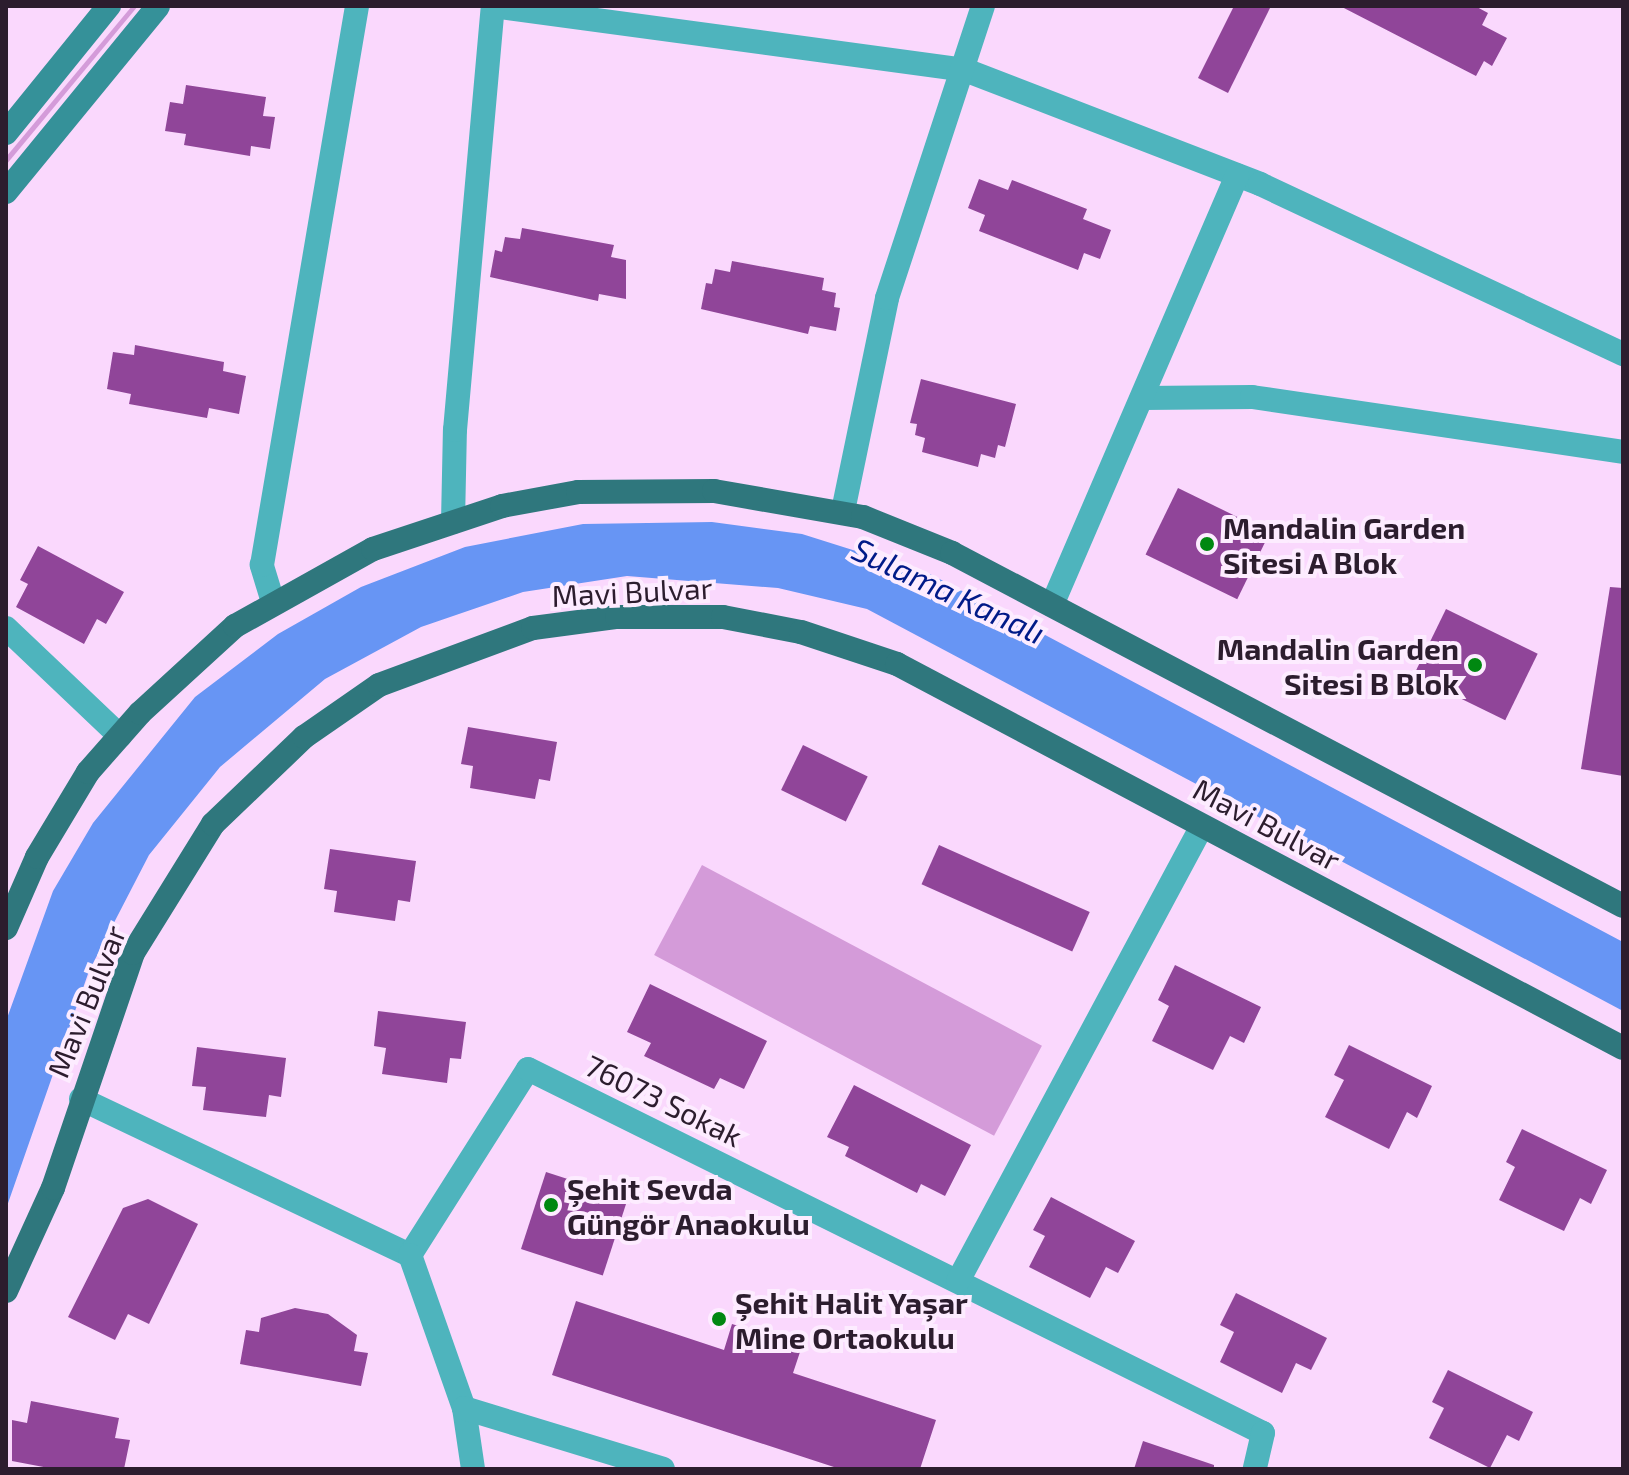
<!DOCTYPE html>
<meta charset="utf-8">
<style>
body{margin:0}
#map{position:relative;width:1629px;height:1475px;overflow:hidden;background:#fad8fd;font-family:"Exo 2",sans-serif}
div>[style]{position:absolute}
.green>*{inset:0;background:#d49bd9;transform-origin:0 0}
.water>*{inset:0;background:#6795f4}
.building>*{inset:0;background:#904599;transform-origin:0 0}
.street>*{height:24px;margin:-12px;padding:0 12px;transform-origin:12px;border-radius:12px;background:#4eb4bd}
.secondary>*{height:24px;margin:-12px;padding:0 12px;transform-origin:12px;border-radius:12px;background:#359199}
.primary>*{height:24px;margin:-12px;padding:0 12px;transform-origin:12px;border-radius:12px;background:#2f777d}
.dots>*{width:22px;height:22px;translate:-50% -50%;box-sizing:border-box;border:4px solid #fdecff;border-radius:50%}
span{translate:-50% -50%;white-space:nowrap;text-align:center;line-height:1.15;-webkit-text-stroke:8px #fdecff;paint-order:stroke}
.poi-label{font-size:30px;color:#2c1d2e;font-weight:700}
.left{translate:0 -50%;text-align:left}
.right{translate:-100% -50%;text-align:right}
.street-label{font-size:30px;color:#2c1d2e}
.water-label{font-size:32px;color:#001a88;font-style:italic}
.frame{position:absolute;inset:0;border:8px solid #2c1d2e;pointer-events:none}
</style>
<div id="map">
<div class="green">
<div style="clip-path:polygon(132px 6px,138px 6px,6px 165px,6px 157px)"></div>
<div style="left:702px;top:865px;width:385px;height:102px;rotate:28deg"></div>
</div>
<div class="water">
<div style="clip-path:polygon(712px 522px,802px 534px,932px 575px,1623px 942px,1623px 1011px,867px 609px,778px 588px,627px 576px,523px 592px,421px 627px,325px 679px,220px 767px,149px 855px,89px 971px,6px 1209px,6px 1021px,53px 891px,93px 823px,195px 697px,278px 634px,361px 587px,465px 547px,583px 524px)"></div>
</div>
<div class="building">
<div style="clip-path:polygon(1234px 6px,1271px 6px,1228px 93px,1198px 78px)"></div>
<div style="clip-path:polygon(1340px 6px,1475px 6px,1488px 13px,1482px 25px,1507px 38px,1492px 66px,1484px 61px,1476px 76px)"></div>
<div style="clip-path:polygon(186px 85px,266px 97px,263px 116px,275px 117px,270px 149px,251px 146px,250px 156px,184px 145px,186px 134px,165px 131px,170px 102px,183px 104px)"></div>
<div style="clip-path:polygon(979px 179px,1008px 190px,1012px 180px,1087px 209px,1083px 219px,1111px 230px,1100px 259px,1084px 253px,1078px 270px,979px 231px,985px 215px,968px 208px)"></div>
<div style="clip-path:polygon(522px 228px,614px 245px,611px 257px,626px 260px,626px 299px,599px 294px,598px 301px,490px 277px,495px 250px,502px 252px,505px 237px,520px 239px)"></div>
<div style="clip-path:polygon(732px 261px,824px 278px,822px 290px,836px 293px,834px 307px,840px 308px,836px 331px,810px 326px,808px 334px,701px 309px,706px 283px,712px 284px,715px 269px,730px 272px)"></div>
<div style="clip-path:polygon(135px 345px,224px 362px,223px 371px,246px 376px,239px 414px,209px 408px,207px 418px,129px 404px,131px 394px,107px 389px,113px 352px,134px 355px)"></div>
<div style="clip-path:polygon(921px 379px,1016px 404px,1005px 447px,998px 445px,995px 458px,981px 454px,978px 467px,922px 452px,925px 438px,915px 435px,917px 424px,910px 423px)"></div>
<div style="left:1178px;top:488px;width:102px;height:74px;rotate:26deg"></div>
<div style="clip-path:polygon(38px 546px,124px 592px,106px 624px,97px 619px,84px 644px,16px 607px,28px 584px,20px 580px)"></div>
<div style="clip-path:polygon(1610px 587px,1623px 588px,1623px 776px,1581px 769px)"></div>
<div style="left:1446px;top:609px;width:102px;height:74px;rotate:26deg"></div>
<div style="clip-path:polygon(468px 727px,557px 742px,550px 781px,539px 779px,535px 799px,470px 788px,473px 766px,461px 764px)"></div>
<div style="left:803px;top:745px;width:72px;height:50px;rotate:26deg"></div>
<div style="left:939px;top:845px;width:165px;height:43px;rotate:24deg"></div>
<div style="clip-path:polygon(330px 849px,416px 861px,410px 902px,398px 900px,395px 921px,334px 912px,337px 891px,324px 889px)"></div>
<div style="clip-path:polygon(1175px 965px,1261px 1007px,1244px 1043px,1230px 1036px,1213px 1070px,1152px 1041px,1169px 1006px,1158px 1000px)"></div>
<div style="clip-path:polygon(650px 984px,767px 1041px,744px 1089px,720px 1078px,714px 1089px,644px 1056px,651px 1043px,627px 1032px)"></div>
<div style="clip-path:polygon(378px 1011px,466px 1022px,461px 1059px,450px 1058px,447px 1083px,382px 1074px,386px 1048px,374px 1046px)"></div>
<div style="clip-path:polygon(1349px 1045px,1432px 1086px,1417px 1118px,1407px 1112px,1389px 1149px,1325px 1117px,1344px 1080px,1334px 1075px)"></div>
<div style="clip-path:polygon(197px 1047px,286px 1058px,281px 1097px,269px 1095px,266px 1117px,203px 1110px,206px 1087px,192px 1086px)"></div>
<div style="clip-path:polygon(854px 1085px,971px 1145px,945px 1196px,921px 1184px,917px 1193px,845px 1156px,849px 1147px,827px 1137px)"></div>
<div style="clip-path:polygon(1522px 1129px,1607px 1170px,1591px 1204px,1580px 1198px,1564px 1231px,1499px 1200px,1515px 1167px,1506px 1162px)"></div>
<div style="left:546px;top:1172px;width:86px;height:81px;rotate:18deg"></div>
<div style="clip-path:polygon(1051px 1197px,1135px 1241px,1118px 1273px,1106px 1267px,1090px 1298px,1029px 1267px,1045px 1236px,1033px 1230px)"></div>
<div style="clip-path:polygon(148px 1199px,198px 1224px,149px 1324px,128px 1314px,115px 1340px,68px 1317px,123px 1208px)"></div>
<div style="clip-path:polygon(1236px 1293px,1327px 1338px,1311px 1370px,1296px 1363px,1282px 1393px,1220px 1362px,1234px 1332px,1220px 1325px)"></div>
<div style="clip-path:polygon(576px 1301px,724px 1350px,732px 1324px,802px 1346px,793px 1373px,936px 1420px,920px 1469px,840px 1469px,552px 1375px)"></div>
<div style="clip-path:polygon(295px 1308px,328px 1314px,357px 1335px,354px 1351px,368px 1353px,361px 1386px,240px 1364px,246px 1330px,259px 1332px,261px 1318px)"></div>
<div style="clip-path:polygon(1448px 1370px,1533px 1412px,1519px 1441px,1507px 1435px,1490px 1468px,1429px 1438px,1444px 1408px,1432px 1402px)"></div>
<div style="clip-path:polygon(31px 1401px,119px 1418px,115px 1438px,130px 1440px,124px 1469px,54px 1469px,12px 1461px,12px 1420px,27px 1423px)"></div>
<div style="clip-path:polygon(1143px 1441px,1214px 1465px,1214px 1469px,1134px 1469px)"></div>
</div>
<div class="street">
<div style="left:493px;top:6px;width:476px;rotate:7.7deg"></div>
<div style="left:965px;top:70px;width:316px;rotate:21.1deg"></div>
<div style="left:1260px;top:184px;width:401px;rotate:25.1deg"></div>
<div style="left:1143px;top:398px;width:109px;rotate:-0.5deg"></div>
<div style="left:1252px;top:397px;width:375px;rotate:8.4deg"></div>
<div style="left:843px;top:511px;width:217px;rotate:-78.3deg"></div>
<div style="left:887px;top:298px;width:307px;rotate:-71.8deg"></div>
<div style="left:453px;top:522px;width:92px;rotate:-88.8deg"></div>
<div style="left:455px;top:430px;width:426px;rotate:-84.9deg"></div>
<div style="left:273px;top:602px;width:39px;rotate:-107deg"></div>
<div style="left:262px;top:565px;width:567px;rotate:-80.35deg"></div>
<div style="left:1052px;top:605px;width:468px;rotate:-66.7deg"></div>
<div style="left:6px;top:628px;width:157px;rotate:43.5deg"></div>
<div style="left:81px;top:1099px;width:364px;rotate:25.4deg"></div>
<div style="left:410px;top:1255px;width:220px;rotate:-57.6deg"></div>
<div style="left:528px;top:1069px;width:820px;rotate:26.35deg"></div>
<div style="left:1263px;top:1433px;width:37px;rotate:103deg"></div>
<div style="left:410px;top:1255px;width:162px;rotate:70.6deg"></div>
<div style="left:464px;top:1408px;width:62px;rotate:81.6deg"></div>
<div style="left:958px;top:1281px;width:516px;rotate:-61.8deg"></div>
<div style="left:464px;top:1408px;width:208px;rotate:17deg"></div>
</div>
<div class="secondary">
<div style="left:6px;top:133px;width:164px;rotate:-51deg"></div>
<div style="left:6px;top:192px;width:240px;rotate:-50.7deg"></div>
</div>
<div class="primary">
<div style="left:6px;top:928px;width:77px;rotate:-66.4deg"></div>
<div style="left:37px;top:857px;width:99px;rotate:-59deg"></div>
<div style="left:88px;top:772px;width:79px;rotate:-48.6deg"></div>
<div style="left:140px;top:713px;width:129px;rotate:-42.5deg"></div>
<div style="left:235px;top:626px;width:158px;rotate:-29.2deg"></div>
<div style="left:373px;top:549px;width:136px;rotate:-18.4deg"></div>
<div style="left:502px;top:506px;width:77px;rotate:-10.4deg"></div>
<div style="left:578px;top:492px;width:136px;rotate:-0.4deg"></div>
<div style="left:714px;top:491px;width:151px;rotate:9.9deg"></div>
<div style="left:863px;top:517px;width:96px;rotate:22deg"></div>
<div style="left:952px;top:553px;width:758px;rotate:27.75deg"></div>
<div style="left:6px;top:1291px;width:113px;rotate:-65.5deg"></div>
<div style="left:53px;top:1188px;width:248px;rotate:-71.2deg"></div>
<div style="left:133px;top:953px;width:152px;rotate:-58.2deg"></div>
<div style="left:213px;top:824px;width:126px;rotate:-43.7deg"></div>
<div style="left:304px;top:737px;width:91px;rotate:-34.7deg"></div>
<div style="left:379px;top:685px;width:164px;rotate:-20.3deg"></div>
<div style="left:533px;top:628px;width:85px;rotate:-7.5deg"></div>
<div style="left:617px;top:617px;width:106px"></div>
<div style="left:723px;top:617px;width:79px;rotate:10.9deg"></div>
<div style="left:801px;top:632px;width:101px;rotate:18.4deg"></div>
<div style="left:897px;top:664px;width:821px;rotate:27.88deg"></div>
</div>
<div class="dots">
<div style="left:1207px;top:544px;background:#081"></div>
<div style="left:1475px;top:665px;background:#081"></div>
<div style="left:551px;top:1205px;background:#081"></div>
<div style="left:719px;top:1319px;background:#081"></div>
</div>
<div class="poi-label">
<span class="left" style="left:1223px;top:544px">Mandalin Garden<br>Sitesi A Blok</span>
<span class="right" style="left:1459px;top:665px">Mandalin Garden<br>Sitesi B Blok</span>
<span class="left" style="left:567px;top:1205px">Şehit Sevda<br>Güngör Anaokulu</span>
<span class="left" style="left:735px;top:1319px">Şehit Halit Yaşar<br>Mine Ortaokulu</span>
</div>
<div class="street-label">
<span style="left:632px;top:591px;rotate:-3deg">Mavi Bulvar</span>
<span style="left:1267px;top:824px;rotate:28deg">Mavi Bulvar</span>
<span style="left:86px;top:1001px;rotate:-68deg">Mavi Bulvar</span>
<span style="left:664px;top:1100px;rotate:26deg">76073 Sokak</span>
</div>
<div class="water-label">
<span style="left:949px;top:590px;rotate:25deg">Sulama Kanalı</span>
</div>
<div class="frame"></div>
</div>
